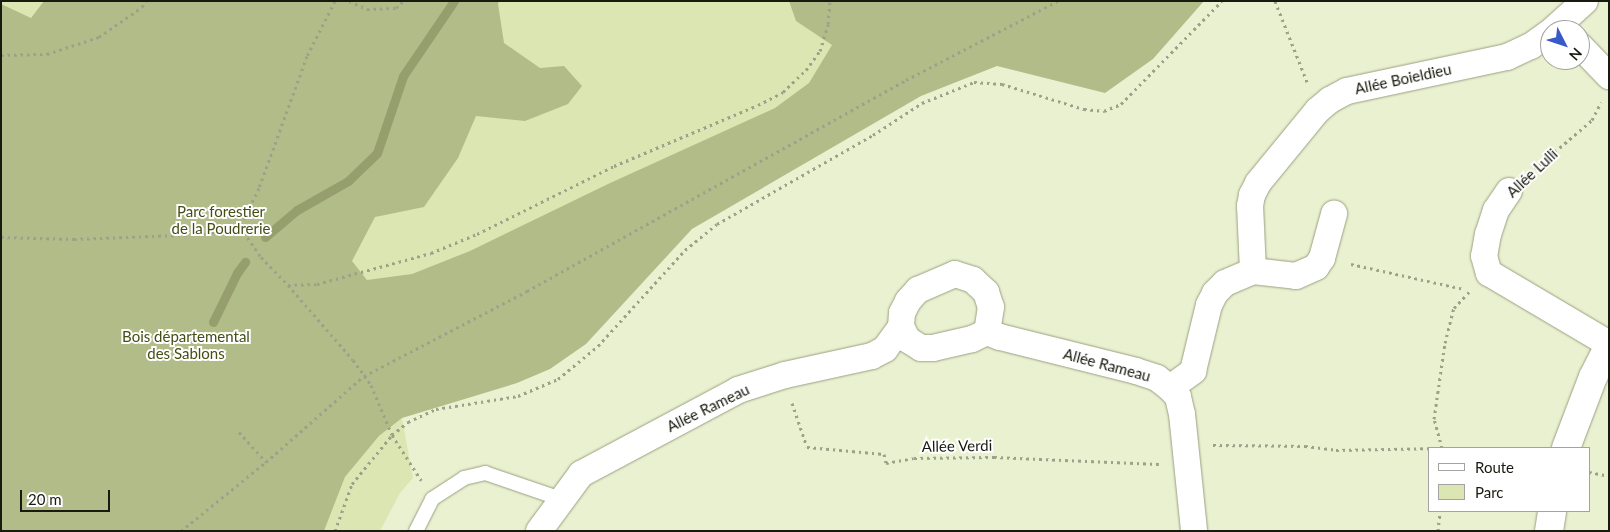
<!DOCTYPE html>
<meta charset="utf-8">
<style>
body{margin:0}
#map{position:relative;width:1610px;height:532px;overflow:hidden;background:#eaf1d1;font-family:Lato,sans-serif}
div>[style]{position:absolute}
.green>*{inset:0;background:#dce6b2}
.forest>*{inset:0;background:#b2bc89}
.stream>*{height:9px;margin:-4.5px;padding:0 4.5px;transform-origin:4.5px;border-radius:4.5px;background:#959e6c}
.path>*{height:3px;margin-top:-1.5px;transform-origin:0;background:repeating-linear-gradient(90deg,#9ca189 0 2.5px,transparent 0 6.5px)}
.roads{filter:drop-shadow(0 0 1px #9aa081) drop-shadow(0 0 1px #9aa081)}
.lane>*{height:14px;margin:-7px;padding:0 7px;transform-origin:7px;border-radius:7px;background:#fff}
.street>*{height:26px;margin:-13px;padding:0 13px;transform-origin:13px;border-radius:13px;background:#fff}
.secondary>*{height:28px;margin:-14px;padding:0 14px;transform-origin:14px;border-radius:14px;background:#fff}
span{translate:-50% -50%;white-space:nowrap;text-align:center;line-height:1.15;-webkit-text-stroke:4px #fff;paint-order:stroke}
.street-label{font-size:15px;color:#181a0f}
.park-label{font-size:15px;color:#464e14}
.frame{position:absolute;inset:0;border:2px solid #181a0f;pointer-events:none}
.legend{position:absolute;left:1428px;top:447px;width:162px;height:65px;box-sizing:border-box;background:#fff;border:1px solid #a3a39f;margin:0;padding:6px 9px;list-style:none;font-size:15px;color:#181a0f}
.legend li{display:flex;align-items:center;gap:10px;height:25px}
.legend b{width:25px;border:1px solid #a3a39f}
.north{position:absolute;left:1540px;top:20px;width:50px;height:50px;box-sizing:border-box;background:#fff;border:1px solid #a3a39f;border-radius:50%;rotate:131deg;font-size:14px;font-weight:700;line-height:20px;text-align:center;color:#181a0f}
.north::after{content:'';display:block;margin:auto;width:18px;height:22px;background:#3759ca;clip-path:polygon(50% 0,100% 100%,50% 72%,0 100%)}
.scale{position:absolute;left:20px;top:490px;width:90px;height:22px;box-sizing:border-box;border:2px solid #181a0f;border-top:0;padding-left:6px;font-size:15px;line-height:18px;white-space:nowrap;color:#181a0f;-webkit-text-stroke:4px #fff;paint-order:stroke}
</style>
<div id="map">
<div class="green">
<div style="clip-path:polygon(1px 1px,1083px 1px,392px 373px,282px 531px,1px 531px)"></div>
<div style="clip-path:polygon(402px 418px,413px 478px,400px 493px,380px 531px,324px 531px,345px 477px,379px 436px)"></div>
</div>
<div class="forest">
<div style="clip-path:polygon(44px 1px,499px 1px,498px 4px,504px 43px,540px 68px,564px 66px,582px 86px,568px 104px,525px 121px,476px 116px,458px 158px,424px 207px,375px 217px,352px 261px,367px 280px,412px 274px,470px 251px,608px 184px,775px 108px,809px 83px,832px 45px,796px 21px,789px 1px,1204px 1px,1153px 59px,1105px 93px,997px 66px,921px 96px,692px 229px,586px 344px,550px 369px,517px 383px,402px 418px,379px 436px,345px 477px,324px 531px,1px 531px,1px 4px,31px 18px)"></div>
</div>
<div class="stream">
<div style="left:265px;top:237px;width:42px;rotate:-40.2deg"></div>
<div style="left:297px;top:210px;width:59px;rotate:-29.6deg"></div>
<div style="left:348px;top:181px;width:40px;rotate:-44deg"></div>
<div style="left:377px;top:153px;width:81px;rotate:-71.3deg"></div>
<div style="left:403px;top:76px;width:91px;rotate:-55.8deg"></div>
<div style="left:213px;top:322px;width:55px;rotate:-63.9deg"></div>
<div style="left:237px;top:273px;width:14px;rotate:-54deg"></div>
</div>
<div class="path">
<div style="left:335px;top:1px;width:62px;rotate:117deg"></div>
<div style="left:307px;top:56px;width:140px;rotate:110deg"></div>
<div style="left:259px;top:188px;width:43px;rotate:116deg"></div>
<div style="left:240px;top:227px;width:37px;rotate:55deg"></div>
<div style="left:261px;top:257px;width:39px;rotate:46deg"></div>
<div style="left:288px;top:285px;width:99px;rotate:49.1deg"></div>
<div style="left:353px;top:360px;width:31px;rotate:54deg"></div>
<div style="left:371px;top:385px;width:54px;rotate:67.2deg"></div>
<div style="left:392px;top:435px;width:54px;rotate:57.2deg"></div>
<div style="left:349px;top:1px;width:20px;rotate:24deg"></div>
<div style="left:367px;top:9px;width:29px;rotate:-2deg"></div>
<div style="left:396px;top:8px;width:10px;rotate:-45deg"></div>
<div style="left:1275px;top:1px;width:87px;rotate:68.4deg"></div>
<div style="left:1px;top:55px;width:46px;rotate:-1.2deg"></div>
<div style="left:47px;top:54px;width:55px;rotate:-18.1deg"></div>
<div style="left:99px;top:37px;width:52px;rotate:-34.9deg"></div>
<div style="left:142px;top:7px;width:7px;rotate:-56deg"></div>
<div style="left:1530px;top:173px;width:82px;rotate:-40.5deg"></div>
<div style="left:1592px;top:120px;width:20px;rotate:-63deg"></div>
<div style="left:1px;top:237px;width:73px;rotate:1.6deg"></div>
<div style="left:74px;top:239px;width:131px;rotate:-2.2deg"></div>
<div style="left:205px;top:234px;width:36px;rotate:-11deg"></div>
<div style="left:1351px;top:264px;width:116px;rotate:12.5deg"></div>
<div style="left:288px;top:285px;width:29px;rotate:-2deg"></div>
<div style="left:317px;top:284px;width:118px;rotate:-15.2deg"></div>
<div style="left:431px;top:253px;width:50px;rotate:-22.4deg"></div>
<div style="left:477px;top:234px;width:153px;rotate:-26.4deg"></div>
<div style="left:614px;top:166px;width:156px;rotate:-23deg"></div>
<div style="left:758px;top:105px;width:28px;rotate:-27deg"></div>
<div style="left:783px;top:92px;width:32px;rotate:-44deg"></div>
<div style="left:806px;top:70px;width:24px;rotate:-54deg"></div>
<div style="left:820px;top:51px;width:28px;rotate:-73deg"></div>
<div style="left:828px;top:24px;width:23px;rotate:-85deg"></div>
<div style="left:792px;top:403px;width:46px;rotate:71.2deg"></div>
<div style="left:807px;top:447px;width:77px;rotate:5.2deg"></div>
<div style="left:884px;top:454px;width:9px;rotate:77deg"></div>
<div style="left:886px;top:463px;width:28px;rotate:-10deg"></div>
<div style="left:914px;top:458px;width:80px;rotate:-0.7deg"></div>
<div style="left:994px;top:457px;width:165px;rotate:2.4deg"></div>
<div style="left:239px;top:432px;width:40px;rotate:48deg"></div>
<div style="left:1213px;top:445px;width:92px;rotate:0.6deg"></div>
<div style="left:1305px;top:446px;width:31px;rotate:7deg"></div>
<div style="left:1336px;top:450px;width:106px;rotate:-1.1deg"></div>
<div style="left:1442px;top:448px;width:30px;rotate:-105deg"></div>
<div style="left:1434px;top:419px;width:77px;rotate:-81.8deg"></div>
<div style="left:1445px;top:343px;width:36px;rotate:-76deg"></div>
<div style="left:1454px;top:308px;width:23px;rotate:-47deg"></div>
<div style="left:1589px;top:472px;width:20px;rotate:11deg"></div>
<div style="left:181px;top:531px;width:109px;rotate:-39.1deg"></div>
<div style="left:266px;top:462px;width:130px;rotate:-41.3deg"></div>
<div style="left:364px;top:376px;width:184px;rotate:-27.5deg"></div>
<div style="left:527px;top:291px;width:434px;rotate:-29.1deg"></div>
<div style="left:906px;top:80px;width:171px;rotate:-27.5deg"></div>
<div style="left:335px;top:531px;width:50px;rotate:-70.1deg"></div>
<div style="left:352px;top:484px;width:63px;rotate:-50.8deg"></div>
<div style="left:392px;top:435px;width:21px;rotate:-39deg"></div>
<div style="left:408px;top:422px;width:31px;rotate:-25deg"></div>
<div style="left:436px;top:409px;width:83px;rotate:-9deg"></div>
<div style="left:518px;top:396px;width:43px;rotate:-23deg"></div>
<div style="left:558px;top:379px;width:52px;rotate:-39.5deg"></div>
<div style="left:598px;top:346px;width:130px;rotate:-47.8deg"></div>
<div style="left:685px;top:250px;width:41px;rotate:-39.1deg"></div>
<div style="left:717px;top:224px;width:180px;rotate:-29.7deg"></div>
<div style="left:873px;top:135px;width:59px;rotate:-33.1deg"></div>
<div style="left:922px;top:103px;width:56px;rotate:-22deg"></div>
<div style="left:974px;top:82px;width:28px;rotate:4deg"></div>
<div style="left:1002px;top:84px;width:86px;rotate:17deg"></div>
<div style="left:1084px;top:109px;width:20px;rotate:6deg"></div>
<div style="left:1104px;top:111px;width:18px;rotate:-22deg"></div>
<div style="left:1121px;top:104px;width:144px;rotate:-45.6deg"></div>
<div style="left:1438px;top:531px;width:20px;rotate:-84deg"></div>
</div>
<div class="roads">
<div class="lane">
<div style="left:416px;top:531px;width:36px;rotate:-63deg"></div>
<div style="left:432px;top:499px;width:38px;rotate:-33deg"></div>
<div style="left:464px;top:478px;width:22px;rotate:-13deg"></div>
<div style="left:485px;top:473px;width:80px;rotate:18.9deg"></div>
</div>
<div class="street">
<div style="left:1553px;top:30px;width:43px;rotate:-42.2deg"></div>
<div style="left:1580px;top:46px;width:42px;rotate:46deg"></div>
<div style="left:1509px;top:191px;width:23px;rotate:124deg"></div>
<div style="left:1496px;top:210px;width:25px;rotate:108deg"></div>
<div style="left:1488px;top:234px;width:22px;rotate:100deg"></div>
<div style="left:1484px;top:256px;width:18px;rotate:74deg"></div>
<div style="left:1489px;top:273px;width:139px;rotate:30.6deg"></div>
<div style="left:1253px;top:271px;width:65px;rotate:-92.6deg"></div>
<div style="left:1250px;top:206px;width:11px;rotate:-80deg"></div>
<div style="left:1252px;top:195px;width:13px;rotate:-63deg"></div>
<div style="left:1258px;top:183px;width:94px;rotate:-50.6deg"></div>
<div style="left:1318px;top:110px;width:16px;rotate:-40deg"></div>
<div style="left:1330px;top:100px;width:19px;rotate:-28deg"></div>
<div style="left:1347px;top:91px;width:164px;rotate:-12deg"></div>
<div style="left:1507px;top:57px;width:26px;rotate:-25deg"></div>
<div style="left:1531px;top:46px;width:24px;rotate:-36deg"></div>
<div style="left:987px;top:332px;width:14px;rotate:21deg"></div>
<div style="left:1000px;top:337px;width:140px;rotate:14deg"></div>
<div style="left:1136px;top:371px;width:22px;rotate:18deg"></div>
<div style="left:1157px;top:378px;width:16px;rotate:38deg"></div>
<div style="left:1170px;top:388px;width:12px;rotate:48deg"></div>
<div style="left:1178px;top:397px;width:17px;rotate:77deg"></div>
<div style="left:1182px;top:414px;width:118px;rotate:84.1deg"></div>
<div style="left:1170px;top:388px;width:29px;rotate:-36deg"></div>
<div style="left:1193px;top:371px;width:68px;rotate:-76.4deg"></div>
<div style="left:1209px;top:305px;width:13px;rotate:-63deg"></div>
<div style="left:1215px;top:293px;width:14px;rotate:-45deg"></div>
<div style="left:1225px;top:283px;width:30px;rotate:-23deg"></div>
<div style="left:1253px;top:271px;width:43px;rotate:6.6deg"></div>
<div style="left:1296px;top:276px;width:22px;rotate:-24deg"></div>
<div style="left:1316px;top:267px;width:11px;rotate:-56deg"></div>
<div style="left:1322px;top:258px;width:46px;rotate:-74.7deg"></div>
<div style="left:539px;top:531px;width:71px;rotate:-53.6deg"></div>
<div style="left:581px;top:474px;width:178px;rotate:-28.1deg"></div>
<div style="left:738px;top:390px;width:49px;rotate:-17.7deg"></div>
<div style="left:785px;top:375px;width:89px;rotate:-12.3deg"></div>
<div style="left:872px;top:356px;width:15px;rotate:-28deg"></div>
<div style="left:885px;top:349px;width:27px;rotate:-54deg"></div>
<div style="left:901px;top:327px;width:14px;rotate:-86deg"></div>
<div style="left:902px;top:313px;width:13px;rotate:-63deg"></div>
<div style="left:908px;top:301px;width:15px;rotate:-48deg"></div>
<div style="left:918px;top:290px;width:40px;rotate:-23.4deg"></div>
<div style="left:955px;top:274px;width:19px;rotate:18deg"></div>
<div style="left:973px;top:280px;width:18px;rotate:43deg"></div>
<div style="left:986px;top:292px;width:16px;rotate:72deg"></div>
<div style="left:991px;top:307px;width:25px;rotate:99deg"></div>
<div style="left:987px;top:332px;width:17px;rotate:155deg"></div>
<div style="left:972px;top:339px;width:40px;rotate:167deg"></div>
<div style="left:933px;top:348px;width:12px;rotate:180deg"></div>
<div style="left:921px;top:348px;width:15px;rotate:-148deg"></div>
<div style="left:908px;top:340px;width:15px;rotate:-118deg"></div>
</div>
<div class="secondary">
<div style="left:1566px;top:448px;width:76px;rotate:-69.2deg"></div>
<div style="left:1593px;top:377px;width:36px;rotate:-63deg"></div>
<div style="left:1549px;top:531px;width:20px;rotate:-81deg"></div>
</div>
</div>
<div class="street-label">
<span style="left:1403px;top:79px;rotate:-12deg">Allée Boieldieu</span>
<span style="left:1532px;top:173px;rotate:-43deg">Allée Lulli</span>
<span style="left:1107px;top:365px;rotate:15deg">Allée Rameau</span>
<span style="left:708px;top:408px;rotate:-26deg">Allée Rameau</span>
<span style="left:957px;top:446px;rotate:-1deg">Allée Verdi</span>
</div>
<div class="park-label">
<span style="left:221px;top:220px">Parc forestier<br>de la Poudrerie</span>
<span style="left:186px;top:345px">Bois départemental<br>des Sablons</span>
</div>
<div class="frame"></div>
<ul class="legend">
<li><b style="height:6px;background:#fff"></b>Route</li>
<li><b style="height:14px;background:#dce6b2"></b>Parc</li>
</ul>
<div class="north">N</div>
<div class="scale">20 m</div>
</div>
